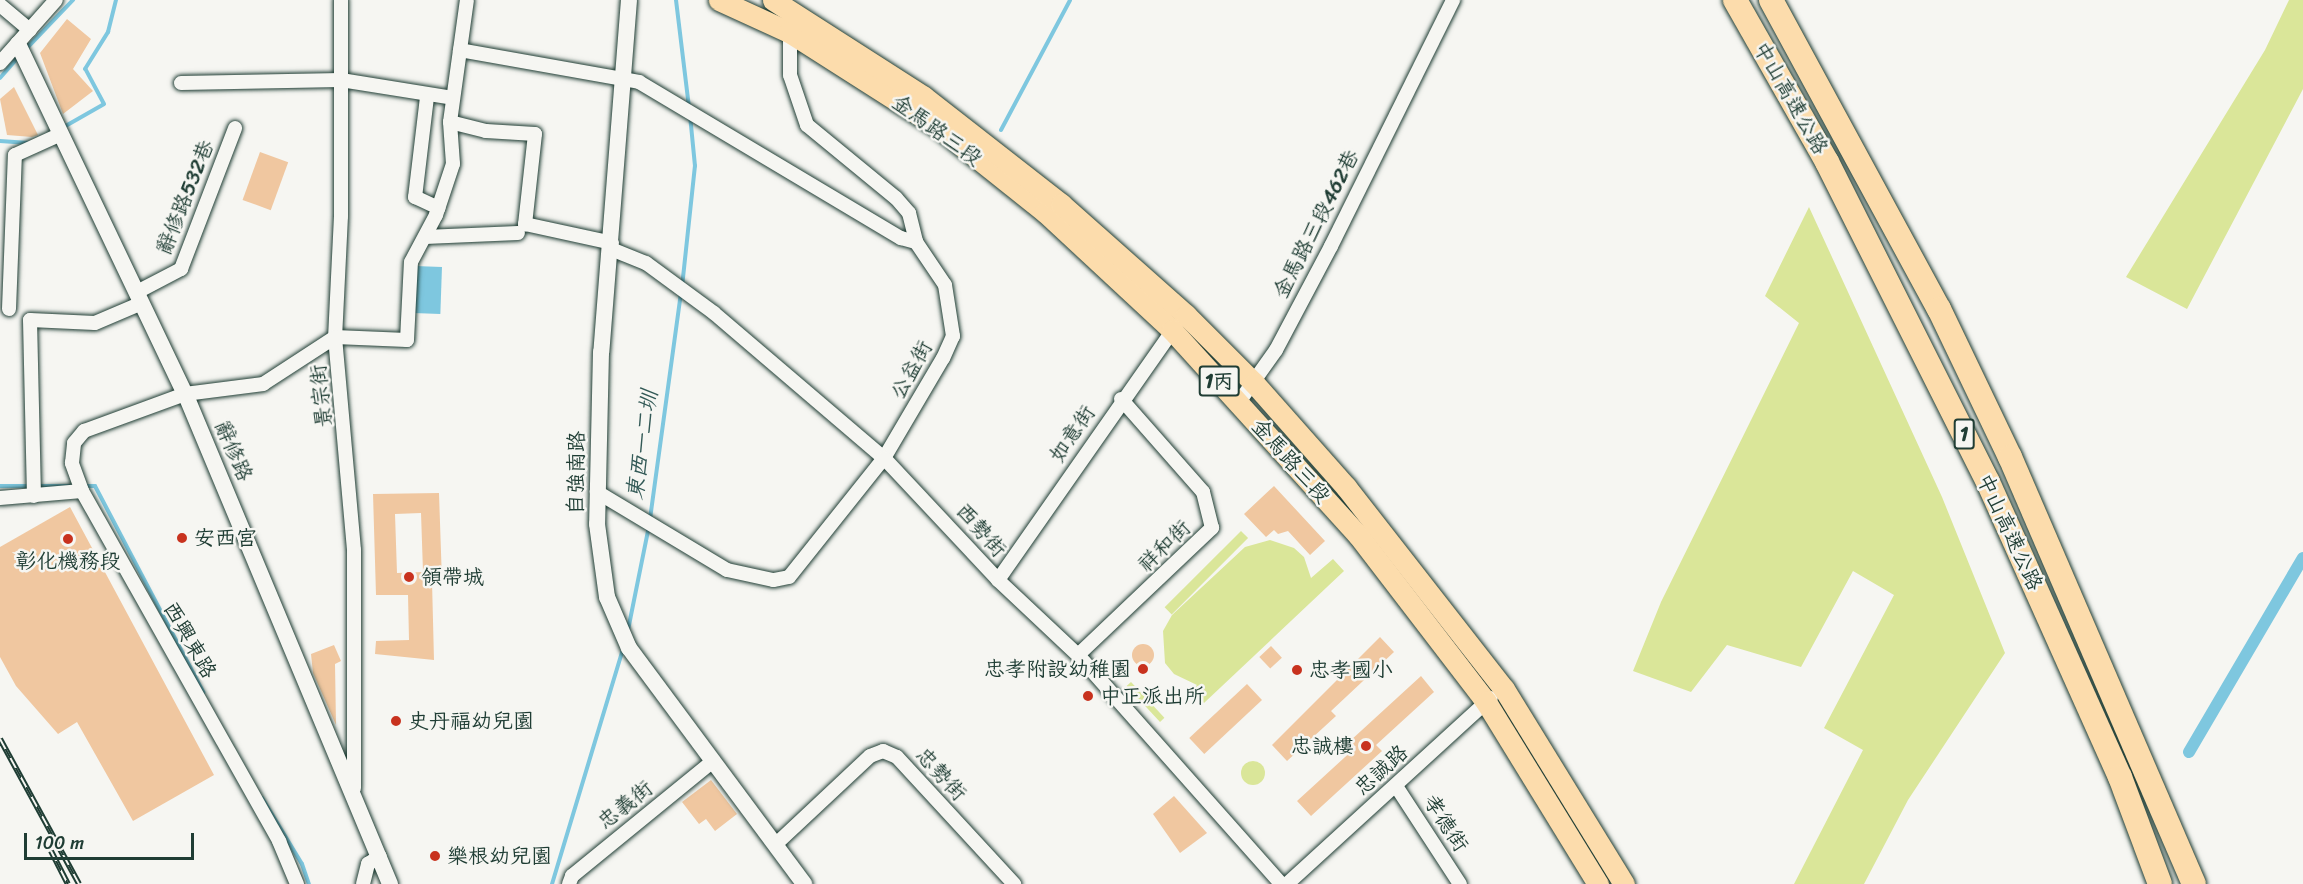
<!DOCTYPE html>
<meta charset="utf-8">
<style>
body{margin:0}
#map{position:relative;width:2303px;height:884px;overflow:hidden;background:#f6f6f2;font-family:Sriracha,"LXGW WenKai TC",sans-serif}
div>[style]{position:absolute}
.green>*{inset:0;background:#dae699;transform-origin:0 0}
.round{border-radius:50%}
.water>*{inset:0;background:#7ec7df;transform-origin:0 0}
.stream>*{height:4px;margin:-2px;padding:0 2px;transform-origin:2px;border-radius:2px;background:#7ec7df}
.canal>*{height:12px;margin:-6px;padding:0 6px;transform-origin:6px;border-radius:6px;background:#7ec7df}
.building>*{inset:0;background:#f0c7a0;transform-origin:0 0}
.roads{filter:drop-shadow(0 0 2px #1f3d34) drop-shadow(0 0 2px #1f3d34)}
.minor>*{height:14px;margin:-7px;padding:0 7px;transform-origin:7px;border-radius:7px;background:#f6f6f2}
.tertiary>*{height:16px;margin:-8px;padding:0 8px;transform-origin:8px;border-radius:8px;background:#f6f6f2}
.primary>*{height:21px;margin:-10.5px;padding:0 10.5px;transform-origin:10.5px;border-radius:10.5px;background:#fcdcac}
.motorway>*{height:24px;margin:-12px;padding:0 12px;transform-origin:12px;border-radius:12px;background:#fcdcac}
.rail>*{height:6px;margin-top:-3px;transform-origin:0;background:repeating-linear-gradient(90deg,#f6f6f2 0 11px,#1f3d34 0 22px);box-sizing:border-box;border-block:2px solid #1f3d34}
.dots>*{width:16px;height:16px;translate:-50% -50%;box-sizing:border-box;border:3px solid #f6f6f2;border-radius:50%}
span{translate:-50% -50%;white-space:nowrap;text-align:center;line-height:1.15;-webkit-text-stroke:5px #f6f6f2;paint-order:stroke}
.shield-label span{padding:2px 4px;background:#f6f6f2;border:2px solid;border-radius:4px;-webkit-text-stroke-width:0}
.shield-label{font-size:20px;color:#1f3d34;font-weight:700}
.street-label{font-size:21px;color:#1f3d34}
.poi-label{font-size:21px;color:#1f3d34}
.left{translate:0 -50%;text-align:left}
.right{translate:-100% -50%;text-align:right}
.water-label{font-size:22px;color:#325956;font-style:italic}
.scale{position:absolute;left:24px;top:833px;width:170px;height:27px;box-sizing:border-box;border:3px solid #1f3d34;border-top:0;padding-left:8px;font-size:18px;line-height:21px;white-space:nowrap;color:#1f3d34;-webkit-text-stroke:4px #f6f6f2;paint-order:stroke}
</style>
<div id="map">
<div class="green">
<div style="clip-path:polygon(2289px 0,2303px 0,2303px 89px,2187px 309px,2126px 277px,2265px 50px)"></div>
<div style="clip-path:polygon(1809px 207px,1942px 497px,2005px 653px,1908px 800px,1864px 884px,1794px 884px,1863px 750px,1824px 728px,1894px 595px,1853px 571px,1801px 667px,1727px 645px,1691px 692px,1633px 671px,1661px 602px,1799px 323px,1765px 296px)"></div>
<div style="left:1241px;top:531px;width:10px;height:108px;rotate:45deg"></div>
<div style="clip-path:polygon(1270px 540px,1294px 548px,1304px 557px,1311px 578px,1333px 559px,1344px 571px,1204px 703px,1192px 690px,1197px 685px,1174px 674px,1165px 663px,1163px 631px,1172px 615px,1245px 547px)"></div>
<div style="left:1131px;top:682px;width:49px;height:6px;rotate:47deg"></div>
<div class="round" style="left:1241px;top:761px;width:24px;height:24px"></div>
</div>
<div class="water">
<div style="left:415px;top:266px;width:27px;height:47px;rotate:2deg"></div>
</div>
<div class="stream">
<div style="left:676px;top:0;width:109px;rotate:83.1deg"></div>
<div style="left:26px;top:49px;width:68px;rotate:-46.2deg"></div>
<div style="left:0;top:78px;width:28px;rotate:-49deg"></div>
<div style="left:62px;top:128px;width:48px;rotate:-29.7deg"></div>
<div style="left:104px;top:104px;width:40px;rotate:-118deg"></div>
<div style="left:85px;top:69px;width:44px;rotate:-58.1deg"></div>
<div style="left:108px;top:32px;width:33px;rotate:-76deg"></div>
<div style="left:1001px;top:130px;width:147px;rotate:-62deg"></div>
<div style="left:0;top:141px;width:29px;rotate:4deg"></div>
<div style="left:682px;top:287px;width:122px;rotate:-83.9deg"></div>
<div style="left:695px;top:166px;width:51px;rotate:-95.6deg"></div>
<div style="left:0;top:486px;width:95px"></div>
<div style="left:95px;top:486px;width:233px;rotate:62.3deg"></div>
<div style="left:650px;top:519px;width:227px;rotate:-82.2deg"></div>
<div style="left:628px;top:630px;width:106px;rotate:-78.6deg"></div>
<div style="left:262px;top:798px;width:77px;rotate:58.8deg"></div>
<div style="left:302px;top:864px;width:21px;rotate:71deg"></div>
<div style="left:552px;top:884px;width:245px;rotate:-73.2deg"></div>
</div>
<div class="canal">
<div style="left:2189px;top:752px;width:225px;rotate:-59.6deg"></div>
</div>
<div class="building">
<div style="clip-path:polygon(67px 19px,91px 39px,73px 69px,93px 91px,63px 114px,40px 53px)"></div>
<div style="clip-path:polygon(14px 87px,38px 135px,32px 137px,7px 135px,0 99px)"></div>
<div style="left:260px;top:152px;width:30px;height:51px;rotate:20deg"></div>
<div style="clip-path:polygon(1274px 486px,1325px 541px,1310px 555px,1288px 531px,1278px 534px,1274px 530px,1266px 537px,1244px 514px)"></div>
<div style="clip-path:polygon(evenodd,439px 493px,442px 581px,432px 581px,434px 660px,375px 654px,376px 641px,409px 640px,408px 595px,376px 595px,373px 494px,439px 493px,421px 513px,423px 572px,397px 573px,395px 514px,421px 513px)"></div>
<div style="clip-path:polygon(70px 507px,214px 775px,133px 821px,77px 722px,58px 734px,16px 686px,0 657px,0 547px)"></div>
<div style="clip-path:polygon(1380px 637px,1394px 652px,1331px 711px,1336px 716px,1287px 761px,1272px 745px)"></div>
<div class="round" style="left:1132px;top:644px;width:22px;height:22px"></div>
<div style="clip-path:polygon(334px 645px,341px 661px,335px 664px,336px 725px,313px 673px,311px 654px)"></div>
<div style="left:1271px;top:646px;width:16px;height:16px;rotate:47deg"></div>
<div style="clip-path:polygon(1421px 676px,1434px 692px,1376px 745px,1382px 751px,1311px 816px,1297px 801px,1356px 747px,1350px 741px)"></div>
<div style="left:1247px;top:684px;width:22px;height:79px;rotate:47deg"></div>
<div style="clip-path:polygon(711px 780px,737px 814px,715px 831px,706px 819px,699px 824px,682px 802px)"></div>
<div style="clip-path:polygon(1174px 796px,1207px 833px,1180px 853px,1153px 814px)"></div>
</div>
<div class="roads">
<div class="minor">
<div style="left:341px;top:0;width:216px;rotate:90deg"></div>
<div style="left:341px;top:216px;width:121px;rotate:92.8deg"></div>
<div style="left:335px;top:337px;width:214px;rotate:84.9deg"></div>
<div style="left:354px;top:550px;width:238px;rotate:90deg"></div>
<div style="left:0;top:5px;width:39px;rotate:40deg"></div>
<div style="left:790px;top:28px;width:47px;rotate:90deg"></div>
<div style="left:790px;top:75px;width:53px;rotate:71.2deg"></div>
<div style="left:807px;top:125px;width:115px;rotate:39.4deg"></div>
<div style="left:896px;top:198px;width:20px;rotate:49deg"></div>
<div style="left:909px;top:213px;width:30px;rotate:76deg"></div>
<div style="left:460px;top:50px;width:182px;rotate:10.1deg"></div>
<div style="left:639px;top:82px;width:305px;rotate:30.8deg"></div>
<div style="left:901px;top:238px;width:16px;rotate:15deg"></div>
<div style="left:916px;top:242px;width:52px;rotate:56deg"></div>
<div style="left:945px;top:285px;width:52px;rotate:81.1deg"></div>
<div style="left:953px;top:336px;width:24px;rotate:114deg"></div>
<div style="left:943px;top:358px;width:116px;rotate:120.5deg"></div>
<div style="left:884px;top:458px;width:152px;rotate:128.6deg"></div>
<div style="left:789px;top:577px;width:16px;rotate:169deg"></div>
<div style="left:773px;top:580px;width:47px;rotate:-167.7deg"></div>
<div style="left:727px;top:570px;width:152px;rotate:-149deg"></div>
<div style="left:0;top:63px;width:84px;rotate:-48.4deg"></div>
<div style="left:181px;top:83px;width:160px;rotate:-1.1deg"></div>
<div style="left:341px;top:80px;width:113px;rotate:9.1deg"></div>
<div style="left:427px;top:97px;width:101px;rotate:96.8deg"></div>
<div style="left:415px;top:197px;width:26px;rotate:25deg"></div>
<div style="left:450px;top:122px;width:37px;rotate:14deg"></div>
<div style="left:486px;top:131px;width:49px;rotate:3.5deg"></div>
<div style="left:535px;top:134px;width:91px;rotate:96.3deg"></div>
<div style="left:525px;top:224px;width:89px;rotate:12.3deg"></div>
<div style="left:425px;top:237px;width:93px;rotate:-2.5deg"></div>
<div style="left:611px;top:249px;width:38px;rotate:22deg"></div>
<div style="left:646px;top:263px;width:84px;rotate:36.3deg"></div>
<div style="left:714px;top:313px;width:223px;rotate:40.5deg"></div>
<div style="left:884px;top:458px;width:167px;rotate:46.9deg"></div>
<div style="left:998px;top:580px;width:110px;rotate:43.2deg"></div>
<div style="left:1078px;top:655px;width:306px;rotate:48.4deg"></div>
<div style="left:137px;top:292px;width:50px;rotate:-27.6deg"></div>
<div style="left:181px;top:269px;width:151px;rotate:-69deg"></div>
<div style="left:9px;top:309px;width:154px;rotate:-87.8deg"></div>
<div style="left:15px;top:155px;width:51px;rotate:-24.5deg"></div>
<div style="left:1239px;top:402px;width:64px;rotate:-54.6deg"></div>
<div style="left:1276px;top:350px;width:118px;rotate:-62.1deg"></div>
<div style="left:1331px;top:246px;width:275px;rotate:-63.6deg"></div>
<div style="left:82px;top:491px;width:30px;rotate:-110deg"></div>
<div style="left:72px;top:463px;width:20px;rotate:-84deg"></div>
<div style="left:74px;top:443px;width:16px;rotate:-50deg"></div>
<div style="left:84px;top:431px;width:108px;rotate:-20.1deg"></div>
<div style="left:185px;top:394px;width:79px;rotate:-7.3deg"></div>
<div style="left:263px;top:384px;width:86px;rotate:-33.1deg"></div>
<div style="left:335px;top:337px;width:72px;rotate:2.4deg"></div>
<div style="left:407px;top:340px;width:78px;rotate:-87.1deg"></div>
<div style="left:411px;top:262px;width:53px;rotate:-62deg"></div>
<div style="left:436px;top:215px;width:54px;rotate:-71.6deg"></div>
<div style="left:453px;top:164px;width:42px;rotate:-94.1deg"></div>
<div style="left:450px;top:122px;width:123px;rotate:-82.1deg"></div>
<div style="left:34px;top:496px;width:176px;rotate:-91.3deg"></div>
<div style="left:30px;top:320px;width:65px;rotate:2.6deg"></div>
<div style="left:95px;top:323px;width:51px;rotate:-23.1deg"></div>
<div style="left:0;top:498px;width:82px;rotate:-4.9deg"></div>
<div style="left:82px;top:491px;width:402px;rotate:60.6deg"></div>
<div style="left:279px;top:841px;width:47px;rotate:67.3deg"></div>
<div style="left:998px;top:580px;width:310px;rotate:-55deg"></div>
<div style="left:1078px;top:655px;width:185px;rotate:-43.5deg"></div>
<div style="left:1212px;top:528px;width:37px;rotate:-104deg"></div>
<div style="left:1203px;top:492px;width:124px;rotate:-131.4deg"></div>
<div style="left:1396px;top:786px;width:117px;rotate:56.9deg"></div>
<div style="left:775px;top:845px;width:130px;rotate:-43.1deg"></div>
<div style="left:870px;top:756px;width:14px;rotate:-21deg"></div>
<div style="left:883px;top:751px;width:15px;rotate:23deg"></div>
<div style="left:897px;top:757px;width:173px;rotate:47.3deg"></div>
<div style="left:363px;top:884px;width:21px;rotate:-76deg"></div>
<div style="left:368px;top:864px;width:14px;rotate:-34deg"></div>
<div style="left:569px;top:884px;width:9px;rotate:-69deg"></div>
<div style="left:572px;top:876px;width:181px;rotate:-39.2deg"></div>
<div style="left:1287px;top:884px;width:276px;rotate:-42.4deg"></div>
</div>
<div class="tertiary">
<div style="left:629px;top:0;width:353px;rotate:94.5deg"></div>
<div style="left:601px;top:352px;width:172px;rotate:91.3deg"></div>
<div style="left:597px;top:524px;width:74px;rotate:82.2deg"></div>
<div style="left:607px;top:597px;width:56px;rotate:66.7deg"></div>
<div style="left:629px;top:648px;width:294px;rotate:53.4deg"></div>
<div style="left:18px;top:44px;width:392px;rotate:64.5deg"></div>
<div style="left:187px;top:398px;width:527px;rotate:67.33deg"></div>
</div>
<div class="primary">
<div style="left:719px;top:0;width:77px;rotate:24.6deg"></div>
<div style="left:789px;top:32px;width:180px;rotate:32.5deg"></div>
<div style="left:941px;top:129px;width:133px;rotate:38.6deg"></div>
<div style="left:1045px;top:212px;width:173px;rotate:42.9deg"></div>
<div style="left:1172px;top:330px;width:277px;rotate:47.8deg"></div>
<div style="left:1358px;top:535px;width:210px;rotate:52.5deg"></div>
<div style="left:1486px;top:702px;width:214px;rotate:58.4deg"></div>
<div style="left:773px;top:0;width:179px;rotate:32.7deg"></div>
<div style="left:924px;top:97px;width:174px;rotate:38deg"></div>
<div style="left:1061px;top:204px;width:167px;rotate:41.6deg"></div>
<div style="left:1186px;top:315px;width:96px;rotate:45deg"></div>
<div style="left:1254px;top:383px;width:139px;rotate:48.5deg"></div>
<div style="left:1346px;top:487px;width:256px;rotate:52deg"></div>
<div style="left:1504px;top:689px;width:229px;rotate:58.4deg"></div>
</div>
<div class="motorway">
<div style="left:1735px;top:0;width:186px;rotate:60.4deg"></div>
<div style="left:1827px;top:162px;width:358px;rotate:63.3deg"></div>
<div style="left:1988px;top:482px;width:323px;rotate:65.9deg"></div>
<div style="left:2120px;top:777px;width:114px;rotate:69.5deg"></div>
<div style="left:1771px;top:0;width:352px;rotate:61.5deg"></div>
<div style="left:1939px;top:309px;width:164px;rotate:64.4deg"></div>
<div style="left:2010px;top:457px;width:465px;rotate:66.7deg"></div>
</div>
</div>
<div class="rail">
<div style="left:0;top:739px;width:165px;rotate:61.4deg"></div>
<div style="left:51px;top:851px;width:37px;rotate:63deg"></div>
</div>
<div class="dots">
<div style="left:182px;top:538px;background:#c8321e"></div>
<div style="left:68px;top:539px;background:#c8321e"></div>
<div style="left:409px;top:577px;background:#c8321e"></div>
<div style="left:1143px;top:669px;background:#c8321e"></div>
<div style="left:1297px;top:670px;background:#c8321e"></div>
<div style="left:1088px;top:696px;background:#c8321e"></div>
<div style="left:396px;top:721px;background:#c8321e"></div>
<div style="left:1366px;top:746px;background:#c8321e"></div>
<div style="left:435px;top:856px;background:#c8321e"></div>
</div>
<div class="shield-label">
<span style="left:1219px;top:381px">1丙</span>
<span style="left:1964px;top:434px">1</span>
</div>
<div class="street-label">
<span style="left:1791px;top:98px;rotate:60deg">中山高速公路</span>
<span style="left:937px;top:130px;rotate:36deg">金馬路三段</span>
<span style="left:185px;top:197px;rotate:-68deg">辭修路532巷</span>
<span style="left:1316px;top:224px;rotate:-63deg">金馬路三段462巷</span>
<span style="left:911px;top:370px;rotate:-61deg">公益街</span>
<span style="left:321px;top:396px;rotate:-96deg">景宗街</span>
<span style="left:1072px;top:434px;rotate:-56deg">如意街</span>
<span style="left:234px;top:451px;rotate:67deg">辭修路</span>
<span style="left:1291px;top:461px;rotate:48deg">金馬路三段</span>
<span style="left:576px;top:473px;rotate:-89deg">自強南路</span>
<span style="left:981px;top:530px;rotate:48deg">西勢街</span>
<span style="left:2010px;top:532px;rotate:65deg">中山高速公路</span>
<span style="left:1164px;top:546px;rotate:-44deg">祥和街</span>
<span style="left:190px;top:640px;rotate:60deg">西興東路</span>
<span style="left:1381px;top:770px;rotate:-42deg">忠誠路</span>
<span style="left:941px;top:774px;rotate:47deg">忠勢街</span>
<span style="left:625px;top:805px;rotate:-39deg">忠義街</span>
<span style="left:1446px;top:823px;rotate:57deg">孝德街</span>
</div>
<div class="poi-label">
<span class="left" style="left:194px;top:538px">安西宮</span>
<span style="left:68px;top:561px">彰化機務段</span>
<span class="left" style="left:421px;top:577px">領帶城</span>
<span class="right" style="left:1131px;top:669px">忠孝附設幼稚園</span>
<span class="left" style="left:1309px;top:670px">忠孝國小</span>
<span class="left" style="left:1100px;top:696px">中正派出所</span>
<span class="left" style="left:408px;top:721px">史丹福幼兒園</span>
<span class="right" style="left:1354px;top:746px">忠誠樓</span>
<span class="left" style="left:447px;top:856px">樂根幼兒園</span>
</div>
<div class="water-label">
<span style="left:642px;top:445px;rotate:-82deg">東西一二圳</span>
</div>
<div class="scale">100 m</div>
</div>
